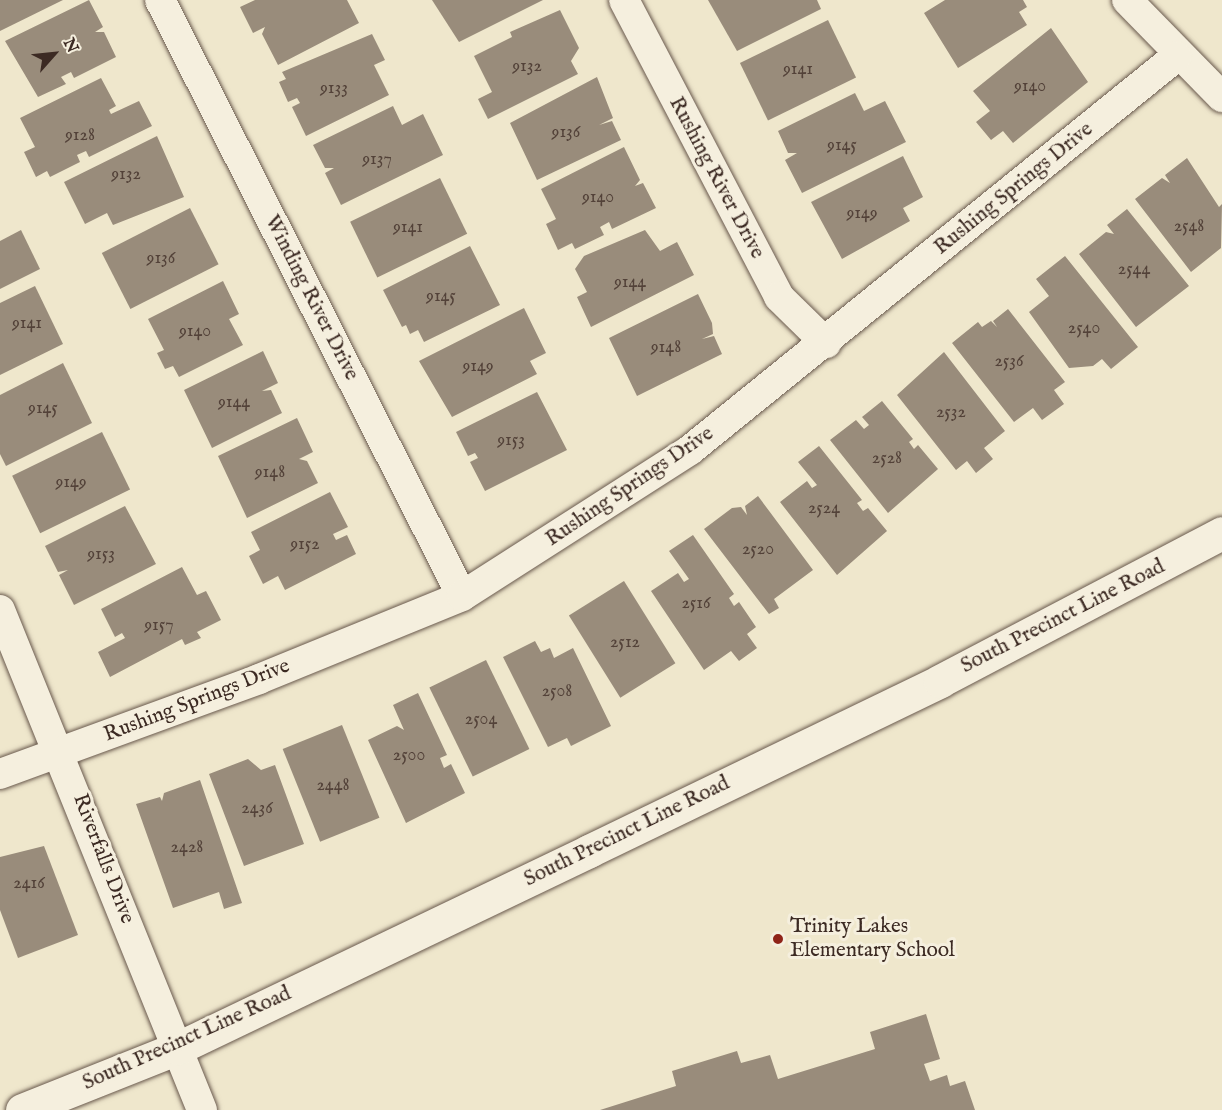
<!DOCTYPE html>
<style>
body{margin:0}
#map{position:relative;width:1222px;height:1110px;overflow:hidden;background:#efe7cc;font-family:"IM FELL English",serif}
div>[style]{position:absolute}
.building>*{inset:0;background:#998c7b;transform-origin:0 0}
.roads{filter:drop-shadow(0 0 2px #69594d) drop-shadow(0 0 2px #69594d)}
.minor>*{height:30px;margin:-15px;padding:0 15px;transform-origin:15px;border-radius:15px;background:#f5efde}
.secondary>*{height:33px;margin:-16.5px;padding:0 16.5px;transform-origin:16.5px;border-radius:16.5px;background:#f5efde}
.dots>*{width:16px;height:16px;translate:-50% -50%;box-sizing:border-box;border:3px solid #f5efde;border-radius:50%}
span{translate:-50% -50%;white-space:nowrap;text-align:center;line-height:1.15;-webkit-text-stroke:6px #f5efde;paint-order:stroke}
.number-label{font-size:18px;color:#534239}
.number-label span{-webkit-text-stroke-width:0}
.street-label{font-size:21px;color:#3c2a23}
.poi-label{font-size:21px;color:#3c2a23}
.left{translate:0 -50%;text-align:left}
.north{position:absolute;left:24px;top:24px;width:60px;height:60px;-webkit-text-stroke:4px #f5efde;paint-order:stroke;rotate:63deg;font-size:16px;font-weight:700;line-height:24px;text-align:center;color:#3c2a23}
.north::after{content:'';display:block;margin:auto;width:21px;height:27px;background:#3c2a23;clip-path:polygon(50% 0,100% 100%,50% 72%,0 100%)}
</style>
<div id="map">
<div class="building">
<div style="clip-path:polygon(0 0,63px 0,0 31px)"></div>
<div style="clip-path:polygon(89px 0,103px 27px,95px 32px,104px 32px,116px 57px,74px 78px,71px 72px,61px 77px,66px 84px,38px 97px,5px 41px)"></div>
<div style="clip-path:polygon(255px 0,347px 0,359px 23px,278px 65px,262px 34px,265px 27px,253px 33px,240px 7px)"></div>
<div style="clip-path:polygon(432px 0,543px 0,459px 42px)"></div>
<div style="clip-path:polygon(708px 0,817px 0,821px 9px,737px 51px)"></div>
<div style="clip-path:polygon(945px 0,1023px 0,1027px 7px,1019px 12px,1027px 25px,958px 68px,924px 13px)"></div>
<div style="clip-path:polygon(560px 10px,579px 48px,571px 61px,578px 74px,488px 119px,478px 99px,492px 92px,474px 56px,512px 37px,510px 32px)"></div>
<div style="left:828px;top:20px;width:64px;height:98px;rotate:64deg"></div>
<div style="clip-path:polygon(1051px 28px,1088px 82px,1013px 143px,1003px 131px,991px 140px,976px 122px,990px 111px,973px 91px)"></div>
<div style="clip-path:polygon(372px 34px,385px 60px,374px 65px,389px 95px,306px 136px,292px 107px,300px 103px,297px 98px,288px 102px,279px 82px,286px 79px,282px 72px)"></div>
<div style="clip-path:polygon(597px 77px,613px 118px,599px 125px,612px 121px,621px 140px,537px 180px,510px 123px)"></div>
<div style="clip-path:polygon(101px 78px,116px 106px,109px 110px,111px 114px,139px 101px,152px 126px,89px 157px,86px 151px,77px 155px,80px 162px,50px 177px,47px 171px,36px 177px,24px 152px,35px 147px,20px 118px)"></div>
<div style="clip-path:polygon(855px 93px,864px 111px,885px 101px,906px 142px,802px 193px,785px 160px,797px 153px,788px 153px,778px 131px)"></div>
<div style="clip-path:polygon(393px 106px,402px 125px,423px 114px,443px 155px,341px 205px,325px 173px,334px 168px,325px 168px,313px 145px)"></div>
<div style="clip-path:polygon(157px 136px,184px 197px,113px 225px,107px 213px,85px 224px,64px 182px)"></div>
<div style="clip-path:polygon(624px 147px,640px 180px,635px 186px,643px 183px,656px 208px,612px 229px,609px 222px,600px 227px,604px 235px,575px 249px,572px 243px,558px 250px,546px 224px,556px 219px,541px 189px)"></div>
<div style="clip-path:polygon(903px 156px,923px 197px,903px 208px,910px 221px,842px 259px,811px 202px)"></div>
<div style="clip-path:polygon(1187px 158px,1219px 207px,1222px 204px,1221px 248px,1191px 272px,1135px 199px,1162px 178px,1170px 183px,1165px 175px)"></div>
<div style="left:440px;top:178px;width:62px;height:100px;rotate:64deg"></div>
<div style="left:190px;top:208px;width:63px;height:99px;rotate:63deg"></div>
<div style="clip-path:polygon(1127px 209px,1189px 286px,1136px 327px,1079px 254px,1106px 232px,1114px 234px,1107px 225px)"></div>
<div style="clip-path:polygon(21px 230px,40px 269px,0 289px,0 241px)"></div>
<div style="clip-path:polygon(645px 230px,660px 251px,677px 242px,694px 275px,591px 327px,577px 297px,587px 292px,575px 269px,584px 256px)"></div>
<div style="clip-path:polygon(470px 246px,500px 305px,424px 342px,418px 330px,410px 334px,406px 325px,402px 327px,383px 290px)"></div>
<div style="clip-path:polygon(1065px 256px,1138px 347px,1111px 369px,1102px 359px,1093px 366px,1069px 368px,1029px 312px,1049px 296px,1036px 279px)"></div>
<div style="clip-path:polygon(223px 281px,239px 314px,229px 319px,243px 345px,179px 377px,173px 366px,165px 369px,157px 353px,164px 350px,148px 319px)"></div>
<div style="clip-path:polygon(35px 286px,63px 344px,0 375px,0 303px)"></div>
<div style="clip-path:polygon(698px 294px,712px 323px,713px 334px,702px 339px,714px 336px,722px 354px,637px 396px,609px 338px)"></div>
<div style="clip-path:polygon(524px 308px,546px 353px,530px 361px,537px 374px,452px 417px,419px 361px)"></div>
<div style="clip-path:polygon(1008px 309px,1065px 382px,1054px 390px,1064px 404px,1042px 420px,1033px 408px,1014px 422px,952px 343px,978px 322px,982px 327px,991px 321px,997px 327px,993px 321px)"></div>
<div style="clip-path:polygon(263px 351px,278px 383px,262px 391px,271px 390px,282px 413px,212px 448px,184px 390px)"></div>
<div style="clip-path:polygon(944px 352px,1005px 431px,984px 448px,993px 459px,976px 473px,967px 461px,956px 470px,897px 395px)"></div>
<div style="clip-path:polygon(63px 363px,92px 423px,6px 466px,0 454px,0 395px)"></div>
<div style="clip-path:polygon(537px 392px,567px 450px,485px 491px,470px 462px,478px 458px,475px 453px,468px 456px,456px 432px)"></div>
<div style="clip-path:polygon(882px 401px,913px 439px,909px 442px,914px 449px,918px 445px,938px 469px,888px 513px,830px 440px,856px 420px,864px 429px,869px 425px,862px 417px)"></div>
<div style="clip-path:polygon(297px 418px,313px 452px,299px 459px,307px 461px,318px 483px,247px 518px,218px 456px)"></div>
<div style="left:102px;top:432px;width:64px;height:100px;rotate:64deg"></div>
<div style="clip-path:polygon(819px 446px,862px 500px,857px 503px,863px 511px,868px 508px,887px 531px,837px 575px,780px 502px,807px 481px,812px 488px,817px 485px,798px 462px)"></div>
<div style="clip-path:polygon(330px 492px,348px 527px,333px 534px,336px 540px,347px 535px,356px 554px,285px 590px,278px 576px,263px 584px,249px 556px,260px 550px,251px 532px)"></div>
<div style="clip-path:polygon(758px 496px,813px 570px,774px 599px,779px 608px,769px 614px,704px 529px,732px 508px,741px 507px,747px 515px,745px 506px)"></div>
<div style="clip-path:polygon(125px 506px,156px 564px,74px 605px,59px 575px,68px 570px,58px 572px,45px 546px)"></div>
<div style="clip-path:polygon(693px 535px,734px 594px,729px 598px,734px 606px,739px 602px,756px 627px,747px 634px,757px 648px,739px 661px,731px 651px,704px 670px,651px 591px,678px 573px,684px 582px,689px 579px,669px 551px)"></div>
<div style="clip-path:polygon(182px 567px,197px 595px,206px 591px,221px 620px,197px 632px,201px 638px,185px 645px,182px 639px,110px 677px,98px 652px,125px 638px,122px 633px,115px 637px,101px 609px)"></div>
<div style="left:624px;top:581px;width:97px;height:65px;rotate:58deg"></div>
<div style="clip-path:polygon(535px 641px,541px 652px,550px 648px,554px 658px,573px 648px,611px 726px,571px 746px,567px 738px,548px 747px,503px 657px)"></div>
<div style="left:486px;top:660px;width:99px;height:63px;rotate:64deg"></div>
<div style="clip-path:polygon(418px 693px,447px 755px,440px 758px,444px 768px,451px 764px,465px 793px,406px 823px,368px 740px,397px 726px,404px 730px,393px 705px)"></div>
<div style="left:342px;top:725px;width:100px;height:64px;rotate:68deg"></div>
<div style="clip-path:polygon(248px 759px,261px 770px,275px 765px,304px 844px,244px 866px,209px 774px)"></div>
<div style="clip-path:polygon(200px 780px,242px 903px,224px 909px,219px 892px,173px 908px,136px 804px,160px 797px,162px 801px,164px 793px)"></div>
<div style="clip-path:polygon(44px 846px,78px 935px,18px 958px,0 910px,0 857px)"></div>
<div style="clip-path:polygon(926px 1014px,940px 1059px,924px 1064px,930px 1081px,947px 1075px,950px 1086px,965px 1081px,975px 1110px,600px 1110px,676px 1086px,672px 1071px,737px 1051px,741px 1063px,770px 1055px,778px 1079px,875px 1049px,870px 1032px)"></div>
</div>
<div class="roads">
<div class="minor">
<div style="left:160px;top:0;width:668px;rotate:63.13deg"></div>
<div style="left:624px;top:0;width:335px;rotate:62.4deg"></div>
<div style="left:779px;top:297px;width:66px;rotate:44.4deg"></div>
<div style="left:1127px;top:0;width:136px;rotate:45.6deg"></div>
<div style="left:0;top:610px;width:539px;rotate:68deg"></div>
<div style="left:0;top:774px;width:276px;rotate:-20.1deg"></div>
<div style="left:259px;top:679px;width:219px;rotate:-22.2deg"></div>
<div style="left:462px;top:596px;width:271px;rotate:-32.6deg"></div>
<div style="left:690px;top:450px;width:626px;rotate:-38.97deg"></div>
</div>
<div class="secondary">
<div style="left:22px;top:1110px;width:168px;rotate:-21.7deg"></div>
<div style="left:178px;top:1048px;width:456px;rotate:-25.6deg"></div>
<div style="left:589px;top:851px;width:390px;rotate:-25.8deg"></div>
<div style="left:940px;top:681px;width:318px;rotate:-27.7deg"></div>
</div>
</div>
<div class="dots">
<div style="left:778px;top:939px;background:#8f2418"></div>
</div>
<div class="number-label">
<span style="left:527px;top:67px">9132</span>
<span style="left:798px;top:70px">9141</span>
<span style="left:1030px;top:87px">9140</span>
<span style="left:334px;top:89px">9133</span>
<span style="left:566px;top:133px">9136</span>
<span style="left:80px;top:136px">9128</span>
<span style="left:842px;top:146px">9145</span>
<span style="left:377px;top:160px">9137</span>
<span style="left:126px;top:175px">9132</span>
<span style="left:598px;top:198px">9140</span>
<span style="left:862px;top:214px">9149</span>
<span style="left:1189px;top:227px">2548</span>
<span style="left:408px;top:228px">9141</span>
<span style="left:161px;top:259px">9136</span>
<span style="left:1134px;top:270px">2544</span>
<span style="left:630px;top:283px">9144</span>
<span style="left:441px;top:297px">9145</span>
<span style="left:27px;top:324px">9141</span>
<span style="left:1084px;top:329px">2540</span>
<span style="left:195px;top:332px">9140</span>
<span style="left:666px;top:348px">9148</span>
<span style="left:1009px;top:362px">2536</span>
<span style="left:478px;top:367px">9149</span>
<span style="left:234px;top:403px">9144</span>
<span style="left:43px;top:409px">9145</span>
<span style="left:951px;top:413px">2532</span>
<span style="left:511px;top:441px">9153</span>
<span style="left:887px;top:459px">2528</span>
<span style="left:270px;top:473px">9148</span>
<span style="left:71px;top:483px">9149</span>
<span style="left:824px;top:509px">2524</span>
<span style="left:305px;top:545px">9152</span>
<span style="left:758px;top:550px">2520</span>
<span style="left:101px;top:555px">9153</span>
<span style="left:696px;top:604px">2516</span>
<span style="left:159px;top:626px">9157</span>
<span style="left:625px;top:643px">2512</span>
<span style="left:557px;top:692px">2508</span>
<span style="left:481px;top:720px">2504</span>
<span style="left:409px;top:756px">2500</span>
<span style="left:333px;top:786px">2448</span>
<span style="left:257px;top:809px">2436</span>
<span style="left:187px;top:848px">2428</span>
<span style="left:29px;top:884px">2416</span>
</div>
<div class="street-label">
<span style="left:716px;top:178px;rotate:62deg">Rushing River Drive</span>
<span style="left:1014px;top:189px;rotate:-39deg">Rushing Springs Drive</span>
<span style="left:311px;top:298px;rotate:63deg">Winding River Drive</span>
<span style="left:630px;top:487px;rotate:-34deg">Rushing Springs Drive</span>
<span style="left:1063px;top:617px;rotate:-27deg">South Precinct Line Road</span>
<span style="left:197px;top:701px;rotate:-21deg">Rushing Springs Drive</span>
<span style="left:627px;top:832px;rotate:-26deg">South Precinct Line Road</span>
<span style="left:103px;top:859px;rotate:69deg">Riverfalls Drive</span>
<span style="left:187px;top:1039px;rotate:-24deg">South Precinct Line Road</span>
</div>
<div class="poi-label">
<span class="left" style="left:790px;top:939px">Trinity Lakes<br>Elementary School</span>
</div>
<div class="north">N</div>
</div>
